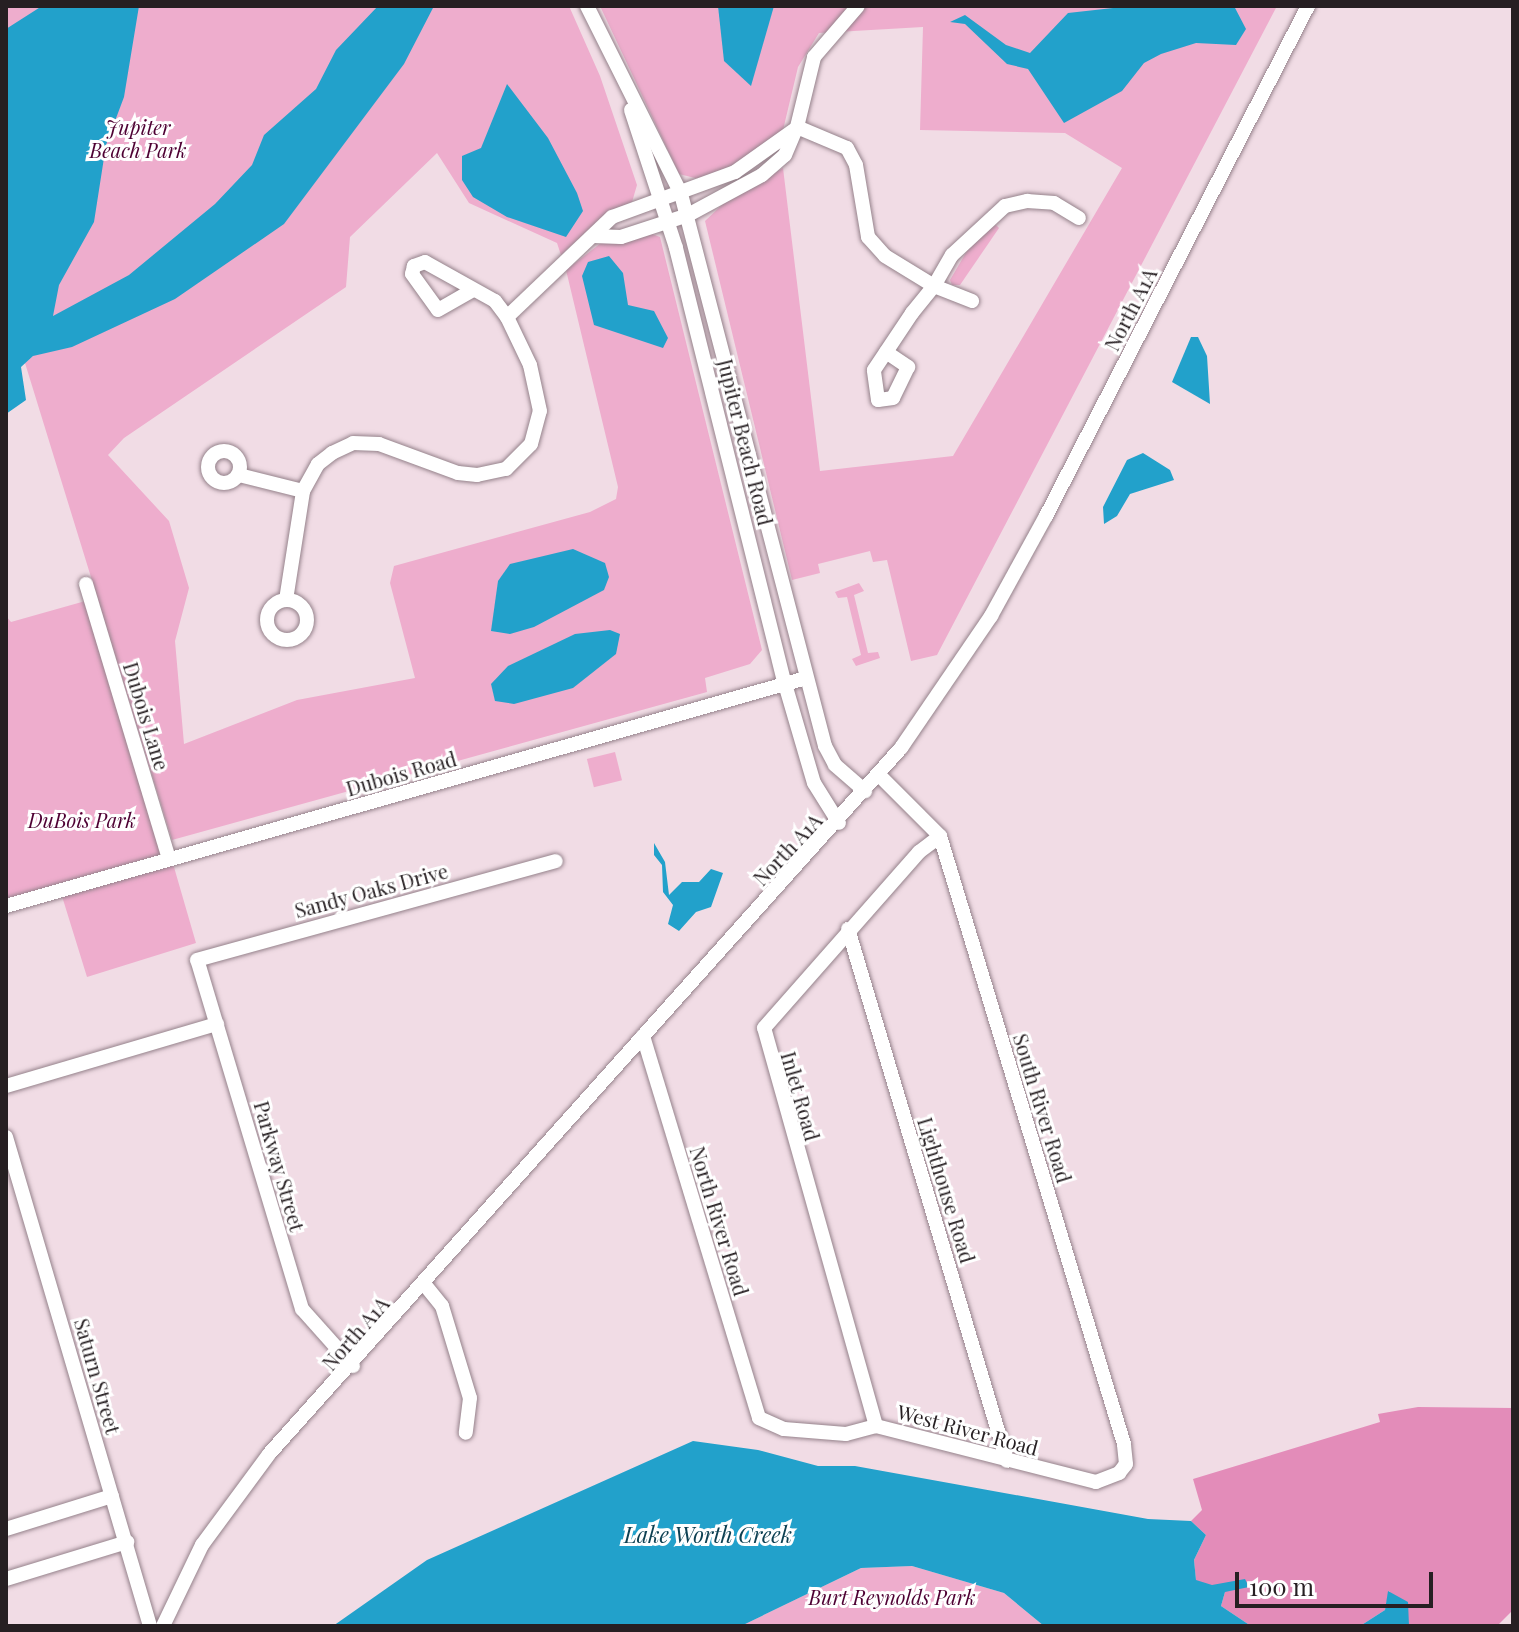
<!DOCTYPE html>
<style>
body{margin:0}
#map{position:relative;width:1519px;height:1632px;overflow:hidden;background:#f1dce5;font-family:"Playfair Display",serif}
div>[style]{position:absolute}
.green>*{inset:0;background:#eeadcd;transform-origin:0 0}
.forest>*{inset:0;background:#e38cb9}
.water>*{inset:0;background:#22a1cb}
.roads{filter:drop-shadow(0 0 2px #95828b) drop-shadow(0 0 2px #95828b)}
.minor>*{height:14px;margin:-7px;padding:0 7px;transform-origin:7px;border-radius:7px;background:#fff}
.minor>.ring{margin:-7px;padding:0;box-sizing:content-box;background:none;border:14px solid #fff;border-radius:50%}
span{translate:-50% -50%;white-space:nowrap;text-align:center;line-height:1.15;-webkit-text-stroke:6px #fff;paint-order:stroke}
.park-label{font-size:20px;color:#4e0033;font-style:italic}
.street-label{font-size:20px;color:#261f22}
.water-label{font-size:22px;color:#0d4052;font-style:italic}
.frame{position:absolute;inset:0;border:8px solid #261f22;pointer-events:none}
.scale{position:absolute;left:1235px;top:1572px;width:198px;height:36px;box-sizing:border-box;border:4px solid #261f22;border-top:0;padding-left:10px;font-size:24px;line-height:28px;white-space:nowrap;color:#261f22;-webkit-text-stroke:6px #fff;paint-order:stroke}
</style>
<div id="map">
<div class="green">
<div style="clip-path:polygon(6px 6px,569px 6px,600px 76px,637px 185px,632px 202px,608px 212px,561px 255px,557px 243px,469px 203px,437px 153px,350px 237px,346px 287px,124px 438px,108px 455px,169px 521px,189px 588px,175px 641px,184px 744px,297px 700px,415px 678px,390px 583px,394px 566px,590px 512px,616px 499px,618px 487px,566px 270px,601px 243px,652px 234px,660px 237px,762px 650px,750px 664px,705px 678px,707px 692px,172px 840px,25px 363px,33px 356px,18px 358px,6px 378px)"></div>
<div style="clip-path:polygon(600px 6px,1277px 6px,937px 655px,911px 661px,887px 560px,873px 562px,870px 551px,818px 564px,820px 573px,792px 580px,705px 221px,724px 203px,783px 168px,820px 471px,953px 456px,1122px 168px,1065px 133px,920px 130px,923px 27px,819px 33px,798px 67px,783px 130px,750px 158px,699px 179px,679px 174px)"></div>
<div style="clip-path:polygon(996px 225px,999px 228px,960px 285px,952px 285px,950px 280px,974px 239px)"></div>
<div style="clip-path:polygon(859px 583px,864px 591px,854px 595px,868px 653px,878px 652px,880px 658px,856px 666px,852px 659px,861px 655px,847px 597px,838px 598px,835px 592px)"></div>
<div style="clip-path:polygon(96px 598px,196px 943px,87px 977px,61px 893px,6px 911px,6px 616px,11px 622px)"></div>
<div style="left:615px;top:752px;width:29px;height:29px;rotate:76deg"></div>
<div style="clip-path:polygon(912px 1566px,1004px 1593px,1044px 1626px,741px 1626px,861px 1568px)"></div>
</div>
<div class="forest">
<div style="clip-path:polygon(1418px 1407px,1513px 1408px,1513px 1610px,1497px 1626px,1409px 1626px,1389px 1591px,1385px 1610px,1360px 1626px,1251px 1626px,1221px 1606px,1225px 1592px,1196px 1581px,1194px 1560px,1206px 1535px,1191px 1521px,1202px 1510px,1193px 1479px,1380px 1422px,1378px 1414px)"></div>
</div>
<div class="water">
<div style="clip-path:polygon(42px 6px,139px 6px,124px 97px,106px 145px,94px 222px,59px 285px,53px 316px,129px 275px,215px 204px,252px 165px,264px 135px,316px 89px,336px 50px,378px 6px,434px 6px,404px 64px,284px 224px,175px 299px,72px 347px,33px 356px,21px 367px,26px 400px,6px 414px,6px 29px)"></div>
<div style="clip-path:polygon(718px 6px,774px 6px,751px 86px,724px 61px)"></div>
<div style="clip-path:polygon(1234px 6px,1246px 29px,1236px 45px,1196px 43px,1161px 54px,1144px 63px,1122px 91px,1064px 123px,1028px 69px,1007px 64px,965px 24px,950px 22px,965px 15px,1006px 45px,1030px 53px,1068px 13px,1131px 6px)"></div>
<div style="clip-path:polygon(507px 84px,548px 138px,577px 193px,583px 211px,566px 237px,507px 217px,473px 197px,462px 180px,462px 156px,481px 148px)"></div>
<div style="clip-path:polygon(609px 256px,623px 273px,628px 305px,654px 311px,668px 338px,663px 348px,594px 325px,582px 276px,588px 262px)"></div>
<div style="clip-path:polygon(1191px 337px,1198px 337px,1207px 356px,1210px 404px,1172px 382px)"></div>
<div style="clip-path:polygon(1143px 453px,1170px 470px,1174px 480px,1130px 494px,1117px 516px,1104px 524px,1103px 507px,1127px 460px)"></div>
<div style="clip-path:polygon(573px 549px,605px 563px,609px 577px,604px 590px,534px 627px,510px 634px,491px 631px,498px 581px,510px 564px)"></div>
<div style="clip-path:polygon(610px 630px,620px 634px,616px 654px,573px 688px,514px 704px,495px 701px,491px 684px,508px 666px,575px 634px)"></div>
<div style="clip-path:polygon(654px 843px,665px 862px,669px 895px,682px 882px,699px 882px,711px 869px,723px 873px,711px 907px,696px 912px,679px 931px,668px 924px,673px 905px,663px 892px,662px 865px,654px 855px)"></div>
<div style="clip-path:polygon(693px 1441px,758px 1450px,818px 1466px,855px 1466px,1148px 1519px,1191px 1521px,1206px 1535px,1194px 1560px,1196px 1580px,1212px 1585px,1245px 1579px,1249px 1587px,1225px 1592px,1221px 1606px,1251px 1626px,1044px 1626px,1004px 1593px,912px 1566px,861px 1568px,741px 1626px,333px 1626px,427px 1560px)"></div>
<div style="clip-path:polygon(1388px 1591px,1408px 1602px,1409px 1626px,1360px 1626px,1385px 1610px)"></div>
</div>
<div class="roads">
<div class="minor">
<div style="left:587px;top:6px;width:210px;rotate:63.4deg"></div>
<div style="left:681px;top:194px;width:570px;rotate:75.38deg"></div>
<div style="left:825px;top:746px;width:21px;rotate:62deg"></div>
<div style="left:835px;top:765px;width:40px;rotate:41deg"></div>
<div style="left:631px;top:110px;width:145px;rotate:71.9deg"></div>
<div style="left:676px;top:248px;width:449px;rotate:76deg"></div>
<div style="left:785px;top:684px;width:103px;rotate:73.7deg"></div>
<div style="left:814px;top:783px;width:47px;rotate:58deg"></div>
<div style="left:797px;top:127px;width:54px;rotate:22.8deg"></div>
<div style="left:847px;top:148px;width:19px;rotate:62deg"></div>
<div style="left:856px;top:165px;width:73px;rotate:80.5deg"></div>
<div style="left:868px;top:237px;width:25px;rotate:48deg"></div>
<div style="left:885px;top:256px;width:57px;rotate:31.5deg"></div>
<div style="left:934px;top:286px;width:41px;rotate:21.5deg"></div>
<div style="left:594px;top:236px;width:27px;rotate:2deg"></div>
<div style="left:621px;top:237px;width:71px;rotate:-18.2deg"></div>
<div style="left:688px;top:215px;width:84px;rotate:-28.4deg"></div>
<div style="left:762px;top:175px;width:30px;rotate:-41deg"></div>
<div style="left:785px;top:155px;width:30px;rotate:-67deg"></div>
<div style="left:797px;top:127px;width:72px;rotate:-76.3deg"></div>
<div style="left:814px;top:57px;width:67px;rotate:-49.2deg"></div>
<div style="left:507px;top:317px;width:145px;rotate:-43.6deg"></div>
<div style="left:612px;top:217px;width:131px;rotate:-20.1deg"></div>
<div style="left:735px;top:172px;width:72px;rotate:-35.4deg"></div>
<div style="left:886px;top:352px;width:27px;rotate:34deg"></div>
<div style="left:908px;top:367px;width:34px;rotate:116deg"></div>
<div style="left:893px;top:398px;width:15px;rotate:172deg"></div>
<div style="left:878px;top:400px;width:30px;rotate:-98deg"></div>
<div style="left:874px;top:370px;width:69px;rotate:-56.3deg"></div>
<div style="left:912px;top:313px;width:35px;rotate:-51deg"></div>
<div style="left:934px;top:286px;width:36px;rotate:-60deg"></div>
<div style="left:952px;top:255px;width:72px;rotate:-42.8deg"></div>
<div style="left:1005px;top:206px;width:23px;rotate:-13deg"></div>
<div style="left:1027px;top:201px;width:27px;rotate:4deg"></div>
<div style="left:1054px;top:203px;width:29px;rotate:31deg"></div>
<div class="ring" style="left:208px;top:451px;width:18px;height:18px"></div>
<div style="left:239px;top:475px;width:66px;rotate:14deg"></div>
<div style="left:86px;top:584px;width:287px;rotate:73.2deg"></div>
<div class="ring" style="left:267px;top:600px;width:26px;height:26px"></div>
<div style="left:286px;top:600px;width:110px;rotate:-81.1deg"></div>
<div style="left:303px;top:491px;width:31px;rotate:-61deg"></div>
<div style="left:318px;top:464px;width:18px;rotate:-38deg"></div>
<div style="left:332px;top:453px;width:23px;rotate:-25deg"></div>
<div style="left:353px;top:443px;width:26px;rotate:2deg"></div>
<div style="left:379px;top:444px;width:84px;rotate:20.2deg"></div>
<div style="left:458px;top:473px;width:19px;rotate:6deg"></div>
<div style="left:477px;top:475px;width:30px;rotate:-12deg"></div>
<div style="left:506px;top:469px;width:35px;rotate:-45deg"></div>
<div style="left:531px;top:444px;width:34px;rotate:-75deg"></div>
<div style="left:540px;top:411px;width:47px;rotate:-102.3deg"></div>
<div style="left:530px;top:365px;width:53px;rotate:-115.6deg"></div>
<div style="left:507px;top:317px;width:20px;rotate:-127deg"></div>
<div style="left:495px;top:301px;width:80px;rotate:-150.9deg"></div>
<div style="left:425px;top:262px;width:12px;rotate:160deg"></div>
<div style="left:414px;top:266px;width:8px;rotate:104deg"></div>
<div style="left:412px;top:274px;width:44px;rotate:54.2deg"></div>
<div style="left:438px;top:310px;width:40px;rotate:-29.7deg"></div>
<div style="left:6px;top:906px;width:832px;rotate:-15.91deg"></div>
<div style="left:848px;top:929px;width:555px;rotate:73.36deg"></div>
<div style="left:643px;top:1036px;width:399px;rotate:73.1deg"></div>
<div style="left:759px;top:1418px;width:27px;rotate:24deg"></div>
<div style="left:784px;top:1429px;width:62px;rotate:4.6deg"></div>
<div style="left:846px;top:1434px;width:31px;rotate:-15deg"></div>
<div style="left:876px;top:1426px;width:227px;rotate:14.3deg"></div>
<div style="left:1096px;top:1482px;width:25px;rotate:-21deg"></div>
<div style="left:1119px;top:1473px;width:11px;rotate:-52deg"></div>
<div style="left:1126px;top:1464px;width:20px;rotate:-96deg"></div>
<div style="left:1124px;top:1444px;width:635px;rotate:-106.84deg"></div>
<div style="left:940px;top:836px;width:86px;rotate:-135deg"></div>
<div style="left:6px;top:1086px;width:220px;rotate:-16.4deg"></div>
<div style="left:6px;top:1137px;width:510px;rotate:73.59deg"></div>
<div style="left:425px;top:1285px;width:27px;rotate:51deg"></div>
<div style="left:442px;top:1306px;width:96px;rotate:73.1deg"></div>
<div style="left:470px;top:1398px;width:35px;rotate:97deg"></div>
<div style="left:353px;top:1366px;width:76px;rotate:-131.8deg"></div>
<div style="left:302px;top:1309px;width:364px;rotate:-106.7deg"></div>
<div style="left:197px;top:960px;width:372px;rotate:-15.4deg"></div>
<div style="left:876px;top:1426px;width:413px;rotate:-105.7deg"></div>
<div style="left:764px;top:1028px;width:235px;rotate:-48.6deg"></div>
<div style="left:919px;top:852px;width:26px;rotate:-37deg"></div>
<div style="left:6px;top:1529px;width:111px;rotate:-17.3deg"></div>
<div style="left:6px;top:1579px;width:127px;rotate:-17deg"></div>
<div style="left:163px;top:1626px;width:90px;rotate:-64.3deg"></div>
<div style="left:202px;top:1545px;width:113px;rotate:-53.6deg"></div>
<div style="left:269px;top:1454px;width:948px;rotate:-48.17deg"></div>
<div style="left:901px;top:748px;width:160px;rotate:-55.7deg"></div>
<div style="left:991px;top:616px;width:114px;rotate:-61.2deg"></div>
<div style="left:1046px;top:516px;width:573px;rotate:-62.81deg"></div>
</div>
</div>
<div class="park-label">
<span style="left:138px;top:138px">Jupiter<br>Beach Park</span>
<span style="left:82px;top:819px">DuBois Park</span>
<span style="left:892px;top:1596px">Burt Reynolds Park</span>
</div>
<div class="street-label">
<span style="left:1130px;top:309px;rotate:-63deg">North A1A</span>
<span style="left:746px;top:442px;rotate:76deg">Jupiter Beach Road</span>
<span style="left:147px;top:716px;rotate:73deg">Dubois Lane</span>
<span style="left:401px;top:773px;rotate:-16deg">Dubois Road</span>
<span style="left:787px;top:849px;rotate:-47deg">North A1A</span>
<span style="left:371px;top:890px;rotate:-15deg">Sandy Oaks Drive</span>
<span style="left:801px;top:1096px;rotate:74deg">Inlet Road</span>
<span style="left:1043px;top:1108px;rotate:73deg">South River Road</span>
<span style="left:280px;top:1166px;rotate:74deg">Parkway Street</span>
<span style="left:947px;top:1190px;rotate:73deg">Lighthouse Road</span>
<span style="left:720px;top:1221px;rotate:73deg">North River Road</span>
<span style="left:355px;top:1333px;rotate:-49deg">North A1A</span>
<span style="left:98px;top:1376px;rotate:74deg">Saturn Street</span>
<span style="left:968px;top:1429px;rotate:15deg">West River Road</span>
</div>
<div class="water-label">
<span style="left:708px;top:1535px">Lake Worth Creek</span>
</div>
<div class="frame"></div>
<div class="scale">100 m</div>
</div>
